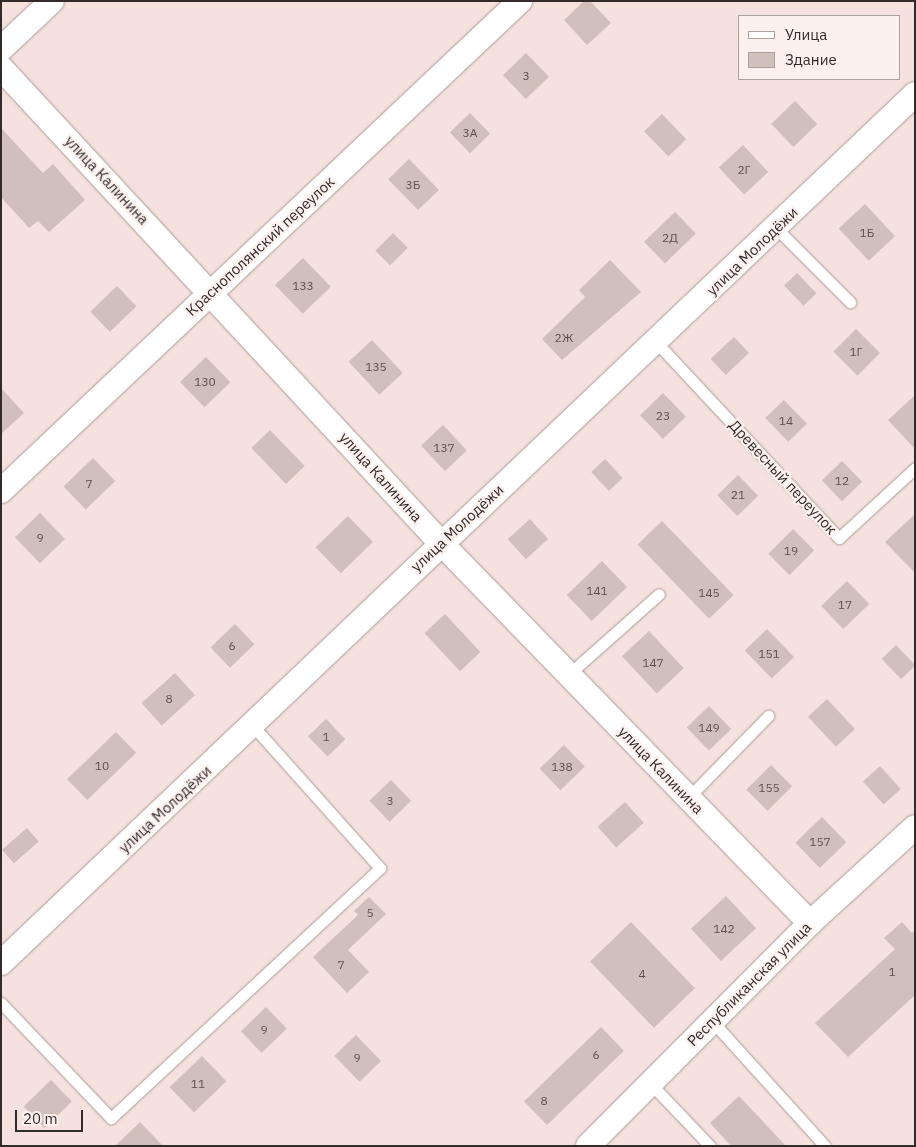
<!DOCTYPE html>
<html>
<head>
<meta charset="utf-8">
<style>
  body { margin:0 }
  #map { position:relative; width:916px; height:1147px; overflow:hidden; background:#f5e2de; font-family:"IBM Plex Sans",sans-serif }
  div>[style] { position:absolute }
  .building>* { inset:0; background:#d1bfbb; transform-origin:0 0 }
  .roads { filter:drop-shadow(0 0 1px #ac9b97) drop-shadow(0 0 1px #ac9b97) }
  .lane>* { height:11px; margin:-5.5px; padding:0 5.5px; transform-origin:5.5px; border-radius:5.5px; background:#fff }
  .street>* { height:24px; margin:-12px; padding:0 12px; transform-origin:12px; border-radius:12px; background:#fff }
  span { translate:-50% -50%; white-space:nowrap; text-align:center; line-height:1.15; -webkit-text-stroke:4.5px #fcf1ee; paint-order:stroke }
  .number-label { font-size:12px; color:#5a504e }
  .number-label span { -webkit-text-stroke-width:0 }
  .street-label { font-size:15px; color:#322b2a }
  .frame { position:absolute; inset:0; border:2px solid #322b2a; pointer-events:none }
  .legend { position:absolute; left:738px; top:15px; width:162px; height:65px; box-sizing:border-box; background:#fcf1ee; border:1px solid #aba2a0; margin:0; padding:6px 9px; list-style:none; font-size:15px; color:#322b2a }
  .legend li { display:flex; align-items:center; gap:10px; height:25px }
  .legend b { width:25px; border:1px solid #aba2a0 }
  .scale { position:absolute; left:15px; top:1110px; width:68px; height:22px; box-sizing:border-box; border:2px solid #322b2a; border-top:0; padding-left:6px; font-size:15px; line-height:18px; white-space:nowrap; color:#322b2a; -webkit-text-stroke:4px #fcf1ee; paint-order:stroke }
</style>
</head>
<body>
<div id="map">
  <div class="building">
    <i style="clip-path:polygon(584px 1px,590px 1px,611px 23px,587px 45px,564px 20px)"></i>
    <i style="left:526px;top:53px;width:33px;height:32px;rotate:46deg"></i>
    <i style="left:795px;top:101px;width:32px;height:33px;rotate:46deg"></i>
    <i style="left:470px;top:113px;width:29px;height:28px;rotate:46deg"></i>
    <i style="left:662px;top:114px;width:35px;height:25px;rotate:46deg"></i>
    <i style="clip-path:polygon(1px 128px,43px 173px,53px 164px,85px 200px,49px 232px,38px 221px,29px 228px,1px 197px)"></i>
    <i style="left:743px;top:145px;width:37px;height:33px;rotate:47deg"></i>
    <i style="left:409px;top:159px;width:43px;height:29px;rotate:46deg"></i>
    <i style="left:865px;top:204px;width:44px;height:36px;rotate:47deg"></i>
    <i style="left:675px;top:212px;width:30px;height:43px;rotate:46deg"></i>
    <i style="left:393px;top:233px;width:21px;height:25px;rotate:45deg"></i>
    <i style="left:303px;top:258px;width:40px;height:39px;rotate:46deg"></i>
    <i style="clip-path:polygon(610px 260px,641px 292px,562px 360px,542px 339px,585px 297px,579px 290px)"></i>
    <i style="left:797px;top:273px;width:28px;height:18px;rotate:46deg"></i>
    <i style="left:117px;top:286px;width:28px;height:37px;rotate:46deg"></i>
    <i style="left:856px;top:329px;width:34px;height:32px;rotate:45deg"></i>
    <i style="left:734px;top:337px;width:22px;height:32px;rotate:47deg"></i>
    <i style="left:372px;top:340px;width:45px;height:32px;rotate:47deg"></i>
    <i style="left:206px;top:357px;width:35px;height:36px;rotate:46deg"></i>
    <i style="clip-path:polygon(1px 388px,24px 413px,1px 434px)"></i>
    <i style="left:663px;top:393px;width:33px;height:32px;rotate:46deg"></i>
    <i style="clip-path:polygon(915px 395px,915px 449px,888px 420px)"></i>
    <i style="left:784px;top:400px;width:33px;height:26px;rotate:46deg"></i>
    <i style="left:443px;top:425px;width:35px;height:30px;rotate:47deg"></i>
    <i style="left:270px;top:430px;width:50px;height:26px;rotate:46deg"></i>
    <i style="left:93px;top:458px;width:32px;height:41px;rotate:46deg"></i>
    <i style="left:605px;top:459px;width:26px;height:19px;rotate:47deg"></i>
    <i style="left:842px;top:461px;width:29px;height:28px;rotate:46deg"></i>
    <i style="left:738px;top:475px;width:29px;height:29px;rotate:46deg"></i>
    <i style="left:40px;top:513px;width:36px;height:35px;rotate:46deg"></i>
    <i style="clip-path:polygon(915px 514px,915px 573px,885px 542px)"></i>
    <i style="left:348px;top:516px;width:36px;height:45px;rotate:46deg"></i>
    <i style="left:530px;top:519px;width:27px;height:30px;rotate:48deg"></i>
    <i style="left:662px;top:521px;width:103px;height:34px;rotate:46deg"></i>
    <i style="left:793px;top:529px;width:30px;height:35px;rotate:45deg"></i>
    <i style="left:602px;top:561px;width:36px;height:49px;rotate:46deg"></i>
    <i style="left:847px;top:581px;width:32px;height:36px;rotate:46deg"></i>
    <i style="left:445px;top:614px;width:52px;height:28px;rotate:47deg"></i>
    <i style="left:235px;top:624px;width:28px;height:34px;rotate:46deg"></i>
    <i style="left:767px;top:629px;width:39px;height:31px;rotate:46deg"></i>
    <i style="left:649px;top:631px;width:51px;height:37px;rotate:47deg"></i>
    <i style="left:896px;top:645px;width:28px;height:20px;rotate:46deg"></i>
    <i style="left:175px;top:673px;width:30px;height:45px;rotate:48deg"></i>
    <i style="left:827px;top:699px;width:41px;height:26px;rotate:47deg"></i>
    <i style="left:709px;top:706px;width:32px;height:31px;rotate:46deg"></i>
    <i style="left:326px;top:719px;width:28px;height:25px;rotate:46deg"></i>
    <i style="left:116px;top:732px;width:29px;height:68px;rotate:46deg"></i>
    <i style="left:564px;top:745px;width:30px;height:34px;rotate:46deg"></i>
    <i style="left:771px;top:765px;width:30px;height:35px;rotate:45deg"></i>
    <i style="left:880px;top:766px;width:31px;height:23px;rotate:48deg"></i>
    <i style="left:391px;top:780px;width:29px;height:30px;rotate:46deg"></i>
    <i style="left:625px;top:802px;width:28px;height:37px;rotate:48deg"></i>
    <i style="left:822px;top:817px;width:35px;height:37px;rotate:46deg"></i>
    <i style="left:27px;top:828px;width:18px;height:33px;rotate:49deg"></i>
    <i style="left:726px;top:896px;width:44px;height:48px;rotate:47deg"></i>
    <i style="clip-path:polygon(369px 897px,386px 914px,348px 950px,369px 972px,347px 993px,313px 957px,358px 915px,354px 911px)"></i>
    <i style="left:631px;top:922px;width:92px;height:57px;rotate:46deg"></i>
    <i style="clip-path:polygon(902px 922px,912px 933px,915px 930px,915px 995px,848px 1057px,815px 1023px,895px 949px,884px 938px)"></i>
    <i style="left:266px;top:1007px;width:30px;height:35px;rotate:46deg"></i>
    <i style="left:601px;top:1027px;width:33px;height:107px;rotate:46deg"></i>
    <i style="left:356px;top:1035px;width:36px;height:30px;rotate:46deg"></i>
    <i style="left:202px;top:1056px;width:35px;height:45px;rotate:46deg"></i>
    <i style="left:51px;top:1080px;width:30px;height:38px;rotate:46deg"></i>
    <i style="clip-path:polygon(739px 1096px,786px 1146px,731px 1146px,710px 1123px)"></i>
    <i style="clip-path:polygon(140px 1122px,163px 1146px,115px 1146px)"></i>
  </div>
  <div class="roads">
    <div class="lane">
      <i style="left:776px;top:228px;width:105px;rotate:45deg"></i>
      <i style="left:657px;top:343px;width:267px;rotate:47deg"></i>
      <i style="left:839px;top:538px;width:103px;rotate:-42.6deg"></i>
      <i style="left:569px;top:674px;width:120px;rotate:-41.6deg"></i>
      <i style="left:688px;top:798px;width:115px;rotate:-45.7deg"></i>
      <i style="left:1px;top:1003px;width:159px;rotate:46.3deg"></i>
      <i style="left:111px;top:1118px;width:367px;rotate:-42.9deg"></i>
      <i style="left:380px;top:868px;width:191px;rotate:-131.8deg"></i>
      <i style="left:712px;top:1021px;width:169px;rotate:47.9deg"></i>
      <i style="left:650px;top:1083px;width:87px;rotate:46.4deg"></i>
    </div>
    <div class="street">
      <i style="left:1px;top:49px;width:70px;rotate:-43.3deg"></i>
      <i style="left:1px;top:68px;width:646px;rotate:47.2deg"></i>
      <i style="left:440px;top:542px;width:531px;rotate:45.84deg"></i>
      <i style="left:1px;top:491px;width:714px;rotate:-43.35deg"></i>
      <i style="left:1px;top:963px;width:1261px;rotate:-43.55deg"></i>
      <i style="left:588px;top:1146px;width:315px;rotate:-45.1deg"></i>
      <i style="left:810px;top:923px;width:142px;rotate:-42.4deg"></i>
    </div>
  </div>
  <div class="number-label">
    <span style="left:526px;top:76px">3</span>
    <span style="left:470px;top:133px">3А</span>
    <span style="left:744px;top:170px">2Г</span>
    <span style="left:413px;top:185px">3Б</span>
    <span style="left:867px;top:233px">1Б</span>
    <span style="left:670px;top:238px">2Д</span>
    <span style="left:303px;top:286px">133</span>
    <span style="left:564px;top:338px">2Ж</span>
    <span style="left:856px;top:352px">1Г</span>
    <span style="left:376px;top:367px">135</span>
    <span style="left:205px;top:382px">130</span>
    <span style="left:663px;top:416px">23</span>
    <span style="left:786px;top:421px">14</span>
    <span style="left:444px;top:448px">137</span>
    <span style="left:842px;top:481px">12</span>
    <span style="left:89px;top:484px">7</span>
    <span style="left:738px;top:495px">21</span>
    <span style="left:40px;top:538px">9</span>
    <span style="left:791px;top:551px">19</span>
    <span style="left:597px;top:591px">141</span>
    <span style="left:709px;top:593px">145</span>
    <span style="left:845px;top:605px">17</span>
    <span style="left:232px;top:646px">6</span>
    <span style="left:769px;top:654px">151</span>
    <span style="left:653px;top:663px">147</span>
    <span style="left:169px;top:699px">8</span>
    <span style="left:709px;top:728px">149</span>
    <span style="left:326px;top:737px">1</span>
    <span style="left:102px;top:766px">10</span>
    <span style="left:562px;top:767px">138</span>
    <span style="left:769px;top:788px">155</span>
    <span style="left:390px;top:801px">3</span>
    <span style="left:820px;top:842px">157</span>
    <span style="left:370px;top:913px">5</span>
    <span style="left:724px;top:929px">142</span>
    <span style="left:341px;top:965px">7</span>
    <span style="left:892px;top:972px">1</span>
    <span style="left:642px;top:974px">4</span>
    <span style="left:264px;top:1030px">9</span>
    <span style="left:596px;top:1055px">6</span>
    <span style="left:357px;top:1058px">9</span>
    <span style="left:198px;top:1084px">11</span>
    <span style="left:544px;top:1101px">8</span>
  </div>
  <div class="street-label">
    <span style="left:107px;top:180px;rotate:47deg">улица Калинина</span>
    <span style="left:260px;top:246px;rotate:-43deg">Краснополянский переулок</span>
    <span style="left:752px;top:251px;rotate:-44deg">улица Молодёжи</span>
    <span style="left:381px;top:477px;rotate:48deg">улица Калинина</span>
    <span style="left:783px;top:477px;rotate:47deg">Древесный переулок</span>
    <span style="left:457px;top:528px;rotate:-43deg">улица Молодёжи</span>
    <span style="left:661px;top:770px;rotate:46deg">улица Калинина</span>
    <span style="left:165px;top:809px;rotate:-43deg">улица Молодёжи</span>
    <span style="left:749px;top:984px;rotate:-45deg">Республиканская улица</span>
  </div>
  <div class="frame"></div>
  <ul class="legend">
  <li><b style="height:6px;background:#fff"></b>Улица</li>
  <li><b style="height:14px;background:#d1bfbb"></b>Здание</li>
  </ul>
  <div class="scale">20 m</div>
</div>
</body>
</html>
